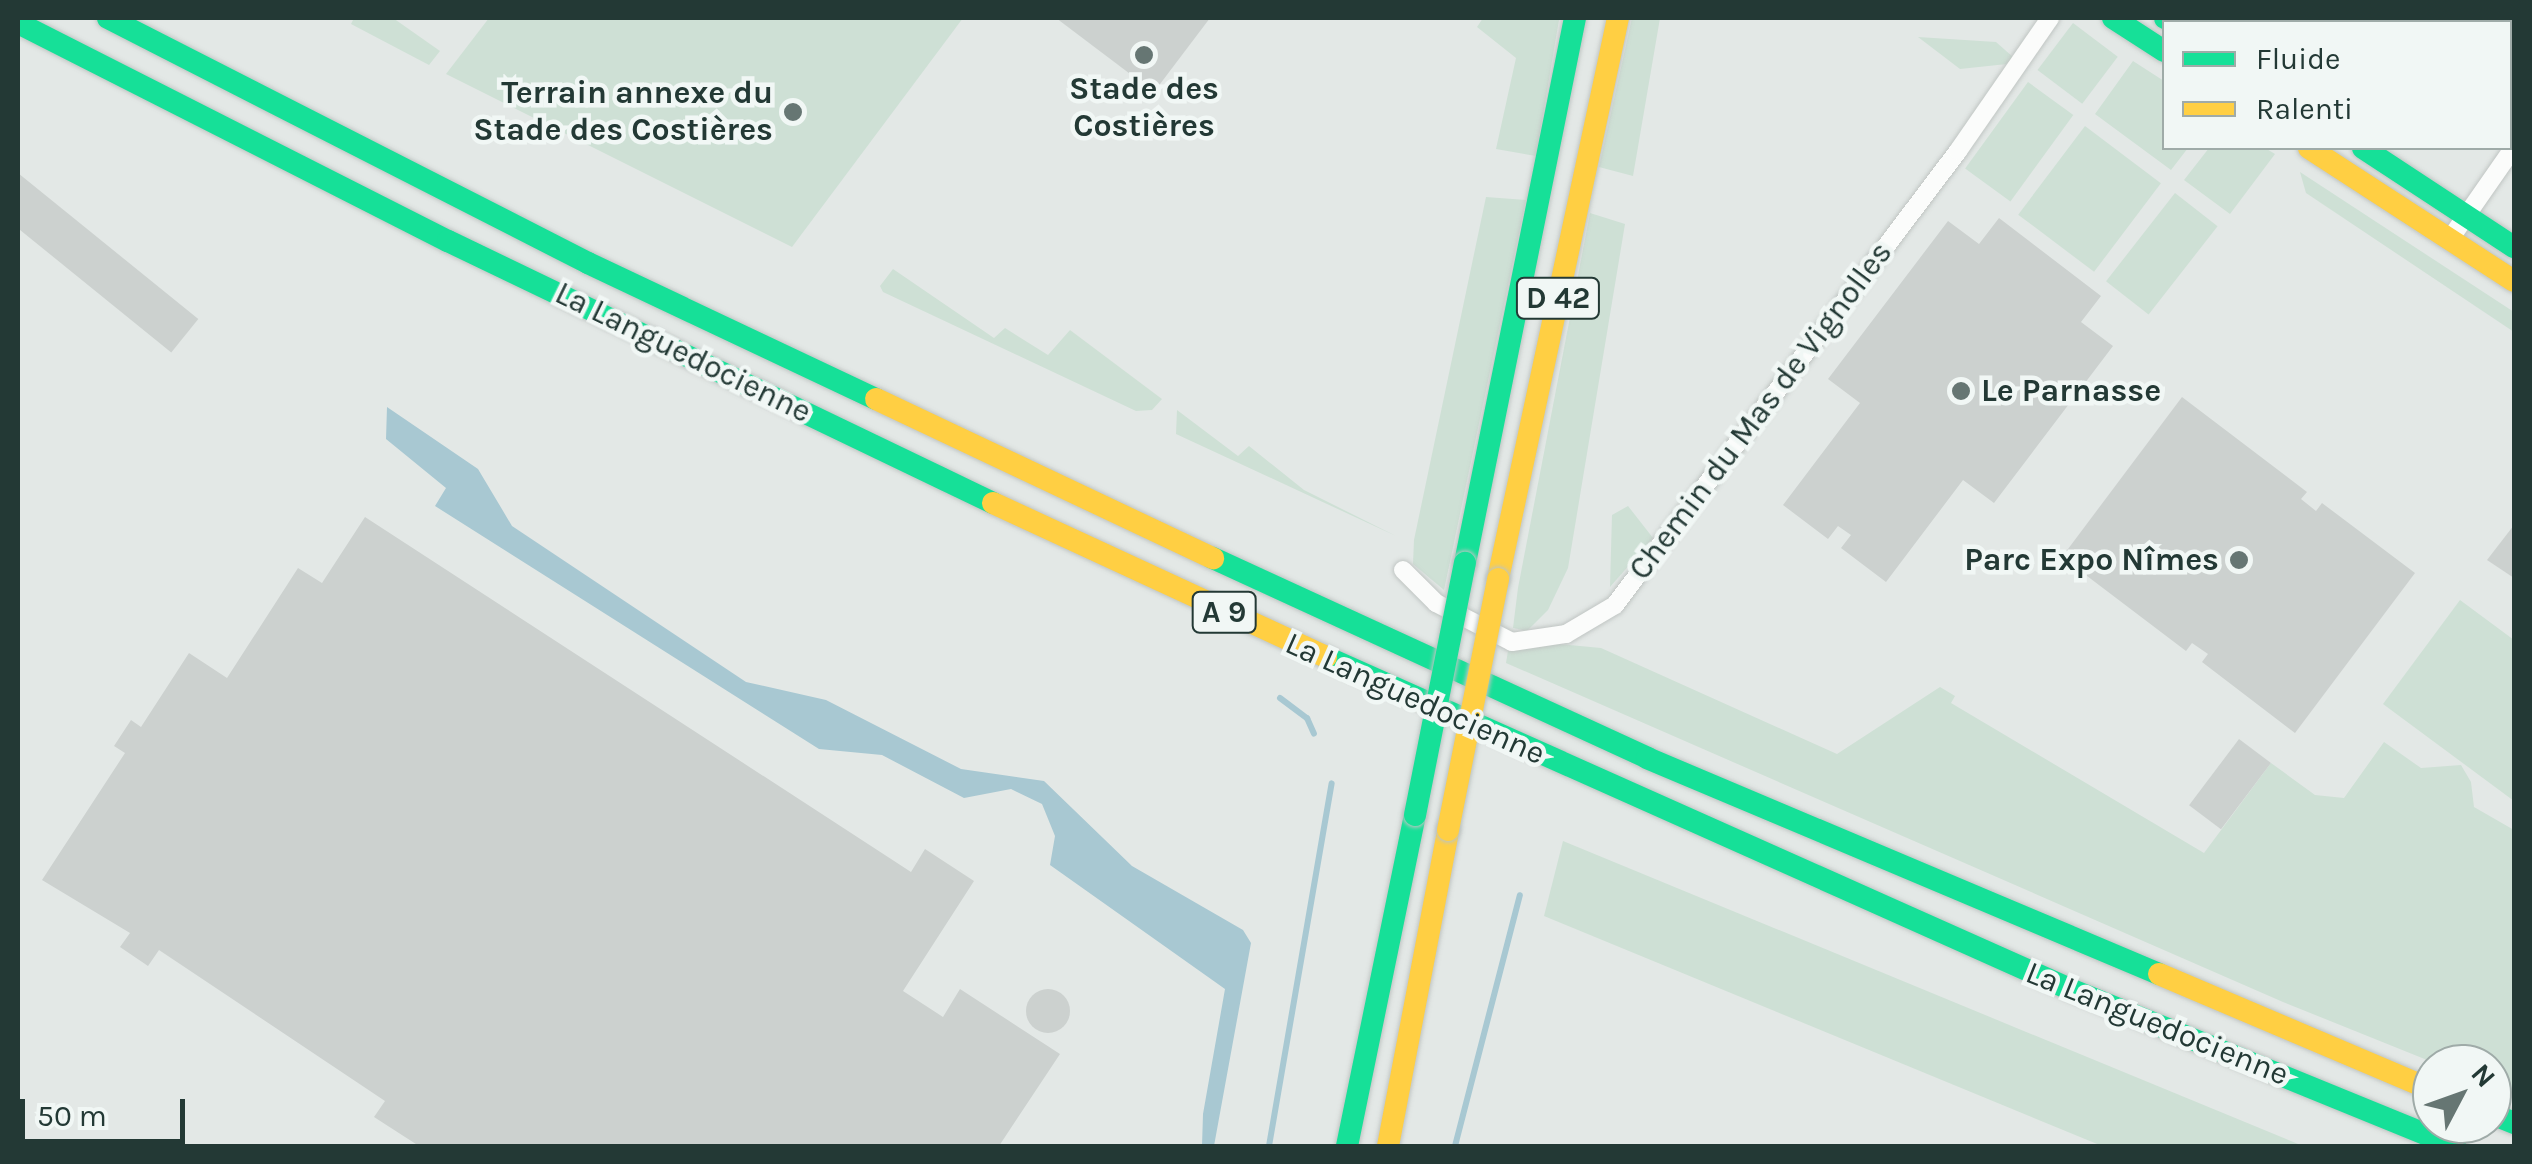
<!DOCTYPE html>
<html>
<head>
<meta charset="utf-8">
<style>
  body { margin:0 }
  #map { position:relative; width:2532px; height:1164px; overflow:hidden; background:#e3e8e6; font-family:Karla,sans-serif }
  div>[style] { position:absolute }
  .green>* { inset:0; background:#cee0d5; transform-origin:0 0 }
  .water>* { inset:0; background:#a8c8d2 }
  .stream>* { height:6px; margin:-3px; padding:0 3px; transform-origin:3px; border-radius:3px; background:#a8c8d2 }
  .building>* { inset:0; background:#ccd1cf; transform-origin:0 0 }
  .round { border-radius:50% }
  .roads { filter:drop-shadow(0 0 2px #c0c5c3) drop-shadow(0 0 2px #c0c5c3) }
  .street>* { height:18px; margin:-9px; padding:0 9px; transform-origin:9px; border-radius:9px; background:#fbfcfb }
  .fast>* { height:22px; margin:-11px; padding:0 11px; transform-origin:11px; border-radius:11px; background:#16e098 }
  .slow>* { height:22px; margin:-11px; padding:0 11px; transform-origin:11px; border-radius:11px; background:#ffcf43 }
  .bridges { filter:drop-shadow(0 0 2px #bcc4c2) drop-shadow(0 0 2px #bcc4c2) }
  .fast-bridge>* { height:22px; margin:-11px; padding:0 11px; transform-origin:11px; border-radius:11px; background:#16e098 }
  .slow-bridge>* { height:22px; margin:-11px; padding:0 11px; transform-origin:11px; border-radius:11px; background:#ffcf43 }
  .dots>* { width:28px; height:28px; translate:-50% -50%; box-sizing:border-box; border:5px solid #f1f7f5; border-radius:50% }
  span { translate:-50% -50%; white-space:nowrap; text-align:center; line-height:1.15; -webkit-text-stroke:9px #f1f7f5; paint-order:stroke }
  .shield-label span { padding:2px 8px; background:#f1f7f5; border:2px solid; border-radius:8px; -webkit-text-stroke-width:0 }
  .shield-label { font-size:30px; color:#233935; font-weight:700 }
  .poi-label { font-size:32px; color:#233935; font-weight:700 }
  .right { translate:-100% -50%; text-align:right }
  .left { translate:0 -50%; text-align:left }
  .street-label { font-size:32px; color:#233935 }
  .frame { position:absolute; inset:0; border:20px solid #233935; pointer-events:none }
  .legend { position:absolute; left:2162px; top:20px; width:350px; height:130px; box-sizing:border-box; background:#f1f7f5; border:2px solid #9faba8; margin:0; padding:12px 18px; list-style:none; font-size:30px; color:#233935 }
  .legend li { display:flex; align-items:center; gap:20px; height:50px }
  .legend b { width:50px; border:2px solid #9faba8 }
  .north { position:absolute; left:2412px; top:1044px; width:100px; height:100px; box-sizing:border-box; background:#f1f7f5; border:2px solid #9faba8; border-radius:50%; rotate:49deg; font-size:28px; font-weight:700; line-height:40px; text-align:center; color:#233935 }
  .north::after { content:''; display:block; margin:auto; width:35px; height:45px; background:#667673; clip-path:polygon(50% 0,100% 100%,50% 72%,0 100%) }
  .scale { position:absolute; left:20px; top:1099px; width:165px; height:45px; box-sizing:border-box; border:5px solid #233935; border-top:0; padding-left:12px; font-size:30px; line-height:35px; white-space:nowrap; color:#233935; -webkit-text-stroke:8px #f1f7f5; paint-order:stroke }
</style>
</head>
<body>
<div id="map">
  <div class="green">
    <i style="clip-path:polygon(354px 18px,393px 18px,440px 51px,429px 65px,351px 24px)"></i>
    <i style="clip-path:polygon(489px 18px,963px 18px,792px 247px,446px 74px)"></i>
    <i style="clip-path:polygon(1483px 18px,1559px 20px,1536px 156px,1496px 149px,1516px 58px,1477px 27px)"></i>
    <i style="clip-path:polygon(1632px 18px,1660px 18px,1633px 176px,1599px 167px)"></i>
    <i style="left:2073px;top:23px;width:56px;height:59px;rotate:37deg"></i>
    <i style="clip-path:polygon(1918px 37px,1996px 42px,2013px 57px,2007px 64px,1960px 69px)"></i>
    <i style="clip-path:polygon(2133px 61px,2164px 81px,2164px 148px,2188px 148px,2171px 170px,2095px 114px)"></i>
    <i style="left:2028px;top:82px;width:56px;height:107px;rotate:36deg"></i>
    <i style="left:2085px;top:126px;width:95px;height:111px;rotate:37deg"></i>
    <i style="clip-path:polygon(2209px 148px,2265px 148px,2275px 154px,2230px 214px,2184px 180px)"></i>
    <i style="clip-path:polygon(2300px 172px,2514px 312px,2514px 332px,2306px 193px)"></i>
    <i style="left:2175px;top:193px;width:54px;height:112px;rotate:38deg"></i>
    <i style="clip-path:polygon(1486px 197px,1526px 200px,1444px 590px,1413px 564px,1414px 540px)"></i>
    <i style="clip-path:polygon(1590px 213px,1625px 224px,1568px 568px,1548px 610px,1527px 631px,1513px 628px,1518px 588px)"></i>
    <i style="clip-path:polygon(893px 269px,994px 338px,1005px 328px,1048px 355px,1070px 330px,1162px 399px,1152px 410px,1136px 411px,883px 292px,880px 286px)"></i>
    <i style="clip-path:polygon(1177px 410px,1238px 456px,1249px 446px,1304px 490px,1396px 536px,1176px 434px)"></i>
    <i style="clip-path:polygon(1628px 506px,1653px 538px,1610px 587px,1612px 515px)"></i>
    <i style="clip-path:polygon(2460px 600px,2514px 640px,2514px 801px,2383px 704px)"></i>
    <i style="clip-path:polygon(1559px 644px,1601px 648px,1837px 754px,1940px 687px,1955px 696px,1951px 703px,2204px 853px,2271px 763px,2315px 795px,2344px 798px,2384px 742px,2421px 768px,2461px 765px,2471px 782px,2474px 807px,2514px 830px,2514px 1095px,2492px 1086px,2492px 1064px,2437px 1064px,2283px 1002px,1506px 663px,1508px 651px)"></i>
    <i style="clip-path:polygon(1563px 841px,2303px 1146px,2102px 1146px,1544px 916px)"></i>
  </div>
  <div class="water">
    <i style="clip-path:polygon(387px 407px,478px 469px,512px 526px,746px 682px,826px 700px,961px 769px,1044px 781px,1132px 866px,1243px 930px,1251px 943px,1214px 1146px,1202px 1146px,1203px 1114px,1225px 989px,1050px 865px,1055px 836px,1042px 804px,1011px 789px,964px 798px,882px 755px,819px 749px,435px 506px,446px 488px,386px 439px)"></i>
  </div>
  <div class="stream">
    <i style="left:1280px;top:698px;width:34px;rotate:37deg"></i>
    <i style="left:1307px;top:718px;width:17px;rotate:66deg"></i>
    <i style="left:1269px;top:1146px;width:368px;rotate:-80.2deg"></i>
    <i style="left:1455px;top:1146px;width:259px;rotate:-75.5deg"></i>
  </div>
  <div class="building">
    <i style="clip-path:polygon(1056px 18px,1210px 18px,1154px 92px)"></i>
    <i style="left:18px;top:173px;width:232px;height:43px;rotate:39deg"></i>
    <i style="clip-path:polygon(1999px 218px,2101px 296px,2081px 322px,2113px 346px,1994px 503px,1963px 480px,1886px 582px,1841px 548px,1851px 535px,1838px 526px,1828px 539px,1783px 505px,1860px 403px,1828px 379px,1948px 221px,1979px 244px)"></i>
    <i style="clip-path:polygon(2182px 397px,2307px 492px,2301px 499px,2316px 511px,2322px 503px,2415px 573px,2295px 733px,2202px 662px,2208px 654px,2192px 643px,2186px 651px,2062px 557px)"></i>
    <i style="clip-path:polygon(365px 517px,911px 872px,925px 849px,974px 881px,903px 991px,943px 1017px,960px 989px,1060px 1054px,999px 1146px,419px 1146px,374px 1117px,385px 1101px,159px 950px,148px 966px,120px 947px,130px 933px,42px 880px,125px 753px,114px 746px,131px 720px,141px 727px,189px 653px,227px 678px,298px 568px,322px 583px)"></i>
    <i style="clip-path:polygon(2514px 525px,2514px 578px,2487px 560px)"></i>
    <i style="left:2239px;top:739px;width:40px;height:83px;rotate:37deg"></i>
    <i class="round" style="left:1026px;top:989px;width:44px;height:44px"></i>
  </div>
  <div class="roads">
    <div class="street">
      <i style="left:2450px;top:239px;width:112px;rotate:-55.2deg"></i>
      <i style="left:1403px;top:570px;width:47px;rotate:45deg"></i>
      <i style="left:1436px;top:603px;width:85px;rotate:27.2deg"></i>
      <i style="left:1512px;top:642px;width:55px;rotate:-8.4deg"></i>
      <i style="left:1566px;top:634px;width:57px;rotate:-30.6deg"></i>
      <i style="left:1615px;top:605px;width:569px;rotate:-52.93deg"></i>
      <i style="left:1958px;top:151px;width:162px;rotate:-55.3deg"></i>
    </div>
    <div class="fast">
      <i style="left:108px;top:18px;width:539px;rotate:27.04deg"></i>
      <i style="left:588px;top:263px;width:318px;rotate:25.3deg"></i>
      <i style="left:2113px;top:18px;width:61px;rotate:32.9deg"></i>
      <i style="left:2165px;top:18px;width:9px;rotate:27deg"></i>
      <i style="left:18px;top:23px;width:482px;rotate:26.9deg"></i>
      <i style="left:448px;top:241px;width:605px;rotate:25.68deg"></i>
      <i style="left:2363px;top:148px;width:181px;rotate:33.3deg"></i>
      <i style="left:1213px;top:558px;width:478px;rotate:24.7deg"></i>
      <i style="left:1647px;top:758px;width:556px;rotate:22.87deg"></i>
      <i style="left:1465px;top:563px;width:556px;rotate:-78.59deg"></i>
      <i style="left:1326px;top:657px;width:817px;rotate:24.06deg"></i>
      <i style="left:2072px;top:990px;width:414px;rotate:22.2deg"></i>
      <i style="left:2492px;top:1114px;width:24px;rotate:22deg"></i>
      <i style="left:1347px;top:1146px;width:338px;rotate:-78.4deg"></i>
    </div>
    <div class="slow">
      <i style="left:2309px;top:148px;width:244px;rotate:33deg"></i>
      <i style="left:876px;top:399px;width:373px;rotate:25.3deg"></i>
      <i style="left:993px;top:503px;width:367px;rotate:24.8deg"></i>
      <i style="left:1498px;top:579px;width:574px;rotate:-77.93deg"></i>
      <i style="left:2159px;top:974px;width:297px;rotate:23deg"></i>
      <i style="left:1388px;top:1146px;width:322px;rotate:-79.2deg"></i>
    </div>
  </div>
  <div class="bridges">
    <div class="fast-bridge">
      <i style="left:1415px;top:815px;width:257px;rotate:-78.8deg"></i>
    </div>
    <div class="slow-bridge">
      <i style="left:1448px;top:830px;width:256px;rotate:-78.7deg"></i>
    </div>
  </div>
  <div class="dots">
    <i style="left:1144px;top:55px;background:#667673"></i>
    <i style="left:793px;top:112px;background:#667673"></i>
    <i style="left:1961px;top:391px;background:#667673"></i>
    <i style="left:2239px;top:560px;background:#667673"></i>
  </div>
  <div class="shield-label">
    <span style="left:1558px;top:298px">D 42</span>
    <span style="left:1224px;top:612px">A 9</span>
  </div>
  <div class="poi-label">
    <span style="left:1144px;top:108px">Stade des<br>Costières</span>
    <span class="right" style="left:773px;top:112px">Terrain annexe du<br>Stade des Costières</span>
    <span class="left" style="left:1981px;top:391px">Le Parnasse</span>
    <span class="right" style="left:2219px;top:560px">Parc Expo Nîmes</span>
  </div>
  <div class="street-label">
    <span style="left:683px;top:353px;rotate:26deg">La Languedocienne</span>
    <span style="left:1761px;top:411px;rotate:-53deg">Chemin du Mas de Vignolles</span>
    <span style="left:1415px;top:699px;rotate:24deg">La Languedocienne</span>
    <span style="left:2157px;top:1024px;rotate:22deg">La Languedocienne</span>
  </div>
  <div class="frame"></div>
  <ul class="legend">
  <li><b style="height:12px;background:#16e098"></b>Fluide</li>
  <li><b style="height:12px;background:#ffcf43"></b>Ralenti</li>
  </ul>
  <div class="north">N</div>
  <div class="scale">50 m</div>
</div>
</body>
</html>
